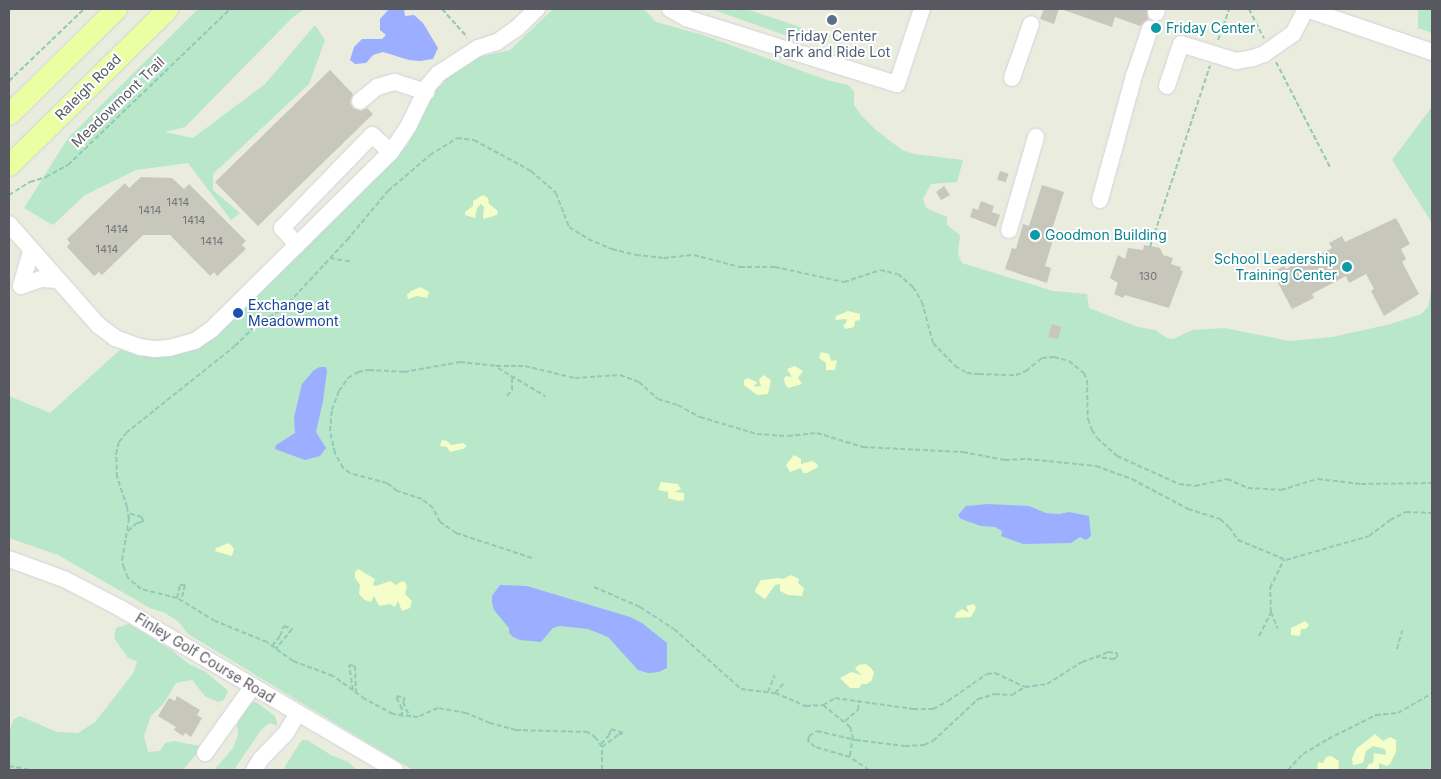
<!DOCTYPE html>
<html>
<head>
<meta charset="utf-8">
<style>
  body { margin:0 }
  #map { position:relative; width:1441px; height:779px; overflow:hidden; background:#eaedde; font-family:Inter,sans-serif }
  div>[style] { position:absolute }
  .green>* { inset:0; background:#b8e7ca }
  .sand>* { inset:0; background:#f5fdc9 }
  .water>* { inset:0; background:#9caeff }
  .building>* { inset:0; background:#c7c7bc; transform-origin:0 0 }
  .path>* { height:2px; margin-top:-1px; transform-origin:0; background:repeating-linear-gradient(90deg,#92cab7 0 5px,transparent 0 7.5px) }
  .roads { filter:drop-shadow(0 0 1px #d2d2da) drop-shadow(0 0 1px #d2d2da) }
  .minor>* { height:16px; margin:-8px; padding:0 8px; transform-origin:8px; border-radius:8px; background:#fff }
  .major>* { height:21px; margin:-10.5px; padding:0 10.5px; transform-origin:10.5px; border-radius:10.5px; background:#eaffa1 }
  .dots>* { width:14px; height:14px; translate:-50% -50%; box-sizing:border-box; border:2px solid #fff; border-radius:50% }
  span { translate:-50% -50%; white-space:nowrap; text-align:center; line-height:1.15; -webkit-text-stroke:4px #fff; paint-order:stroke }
  .number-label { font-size:11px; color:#747478 }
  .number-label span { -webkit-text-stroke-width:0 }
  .culture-label { font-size:14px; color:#0d838f }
  .left { translate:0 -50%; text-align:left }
  .right { translate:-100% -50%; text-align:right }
  .service-label { font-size:14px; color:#4e5e75 }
  .street-label { font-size:14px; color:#585861 }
  .transit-label { font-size:14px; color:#164399 }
  .frame { position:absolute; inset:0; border:10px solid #585861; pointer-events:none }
</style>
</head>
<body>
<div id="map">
  <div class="green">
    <i style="clip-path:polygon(198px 9px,305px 9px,293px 17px,185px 127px,165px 132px,193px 138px,265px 84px,315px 25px,325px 40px,309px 84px,213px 174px,213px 190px,240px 213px,231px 220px,188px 163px,136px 170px,85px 195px,53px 225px,24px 208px,68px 138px)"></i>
    <i style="clip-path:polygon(553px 9px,644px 9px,656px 22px,703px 35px,827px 80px,848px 85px,854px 91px,854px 105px,862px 116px,876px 130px,902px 150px,914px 154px,963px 160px,957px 182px,931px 184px,923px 199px,926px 208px,947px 217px,947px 225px,960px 235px,958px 254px,962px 263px,1053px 291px,1087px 294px,1089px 308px,1138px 327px,1155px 330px,1167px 338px,1173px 339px,1192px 330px,1224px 328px,1290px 341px,1332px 337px,1391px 324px,1421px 314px,1428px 307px,1432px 287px,1432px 770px,413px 770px,188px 634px,179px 622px,165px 613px,150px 608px,58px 555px,9px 538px,9px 396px,50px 413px,121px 349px,154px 358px,202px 342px,408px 144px,437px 87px,440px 87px,451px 72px,474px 58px,510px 50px)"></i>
    <i style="clip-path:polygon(711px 9px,746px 9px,803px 28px,804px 39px,793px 38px)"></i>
    <i style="clip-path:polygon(1418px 9px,1432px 9px,1432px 33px,1418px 28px)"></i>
    <i style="clip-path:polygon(1432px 107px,1432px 223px,1392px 160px)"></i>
    <i style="clip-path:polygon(129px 624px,170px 649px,189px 664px,206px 672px,228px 691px,224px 700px,218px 702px,205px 696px,192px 680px,176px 683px,164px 703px,151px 716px,144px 736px,148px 752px,160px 751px,165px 743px,174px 741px,200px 746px,195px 756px,183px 770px,9px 770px,9px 733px,13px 720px,20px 716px,57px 732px,78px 733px,95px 722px,134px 672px,137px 661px,128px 658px,114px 638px,116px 628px)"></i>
    <i style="clip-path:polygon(256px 702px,275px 716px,278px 726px,269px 723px,261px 730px,234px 770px,214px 770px,233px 748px,238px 735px,237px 726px,240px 715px,249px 703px)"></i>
    <i style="clip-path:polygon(302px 740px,307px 740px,331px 755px,348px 762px,356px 769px,285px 770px,285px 766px)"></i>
  </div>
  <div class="sand">
    <i style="clip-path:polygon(483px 195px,488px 198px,489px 204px,498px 211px,497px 215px,483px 219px,484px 207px,481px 204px,477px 208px,475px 218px,465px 215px,465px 212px,473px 206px,473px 201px)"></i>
    <i style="clip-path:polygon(421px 287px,429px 292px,427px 298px,417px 296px,408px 299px,407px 295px,411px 291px)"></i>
    <i style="clip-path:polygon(848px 311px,860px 314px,860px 320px,855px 321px,854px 327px,846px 329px,843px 326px,847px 322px,846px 319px,835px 320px,836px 316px)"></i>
    <i style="clip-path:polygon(821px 352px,829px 354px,831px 361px,837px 360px,835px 370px,826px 370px,826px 363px,819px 358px)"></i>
    <i style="clip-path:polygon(795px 366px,803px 371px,798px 378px,802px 384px,788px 388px,785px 384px,784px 379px,786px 376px,792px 377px,787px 369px)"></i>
    <i style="clip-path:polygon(763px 375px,771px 380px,768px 394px,757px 395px,744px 385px,744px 380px,748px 378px,757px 382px,754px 387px,761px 386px,759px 380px)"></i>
    <i style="clip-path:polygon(442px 440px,447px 441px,451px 445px,463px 443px,467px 446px,463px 449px,450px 452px,447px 447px,440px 446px)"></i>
    <i style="clip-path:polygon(794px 455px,801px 459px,801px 464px,812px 461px,817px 464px,818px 467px,807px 473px,803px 473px,801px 468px,790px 472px,786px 465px)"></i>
    <i style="clip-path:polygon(661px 482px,678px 484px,681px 489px,675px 492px,684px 493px,684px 500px,679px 501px,668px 498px,668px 492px,658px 490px)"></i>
    <i style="clip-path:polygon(229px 543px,234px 549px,232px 556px,215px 551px,216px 548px)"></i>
    <i style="clip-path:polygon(358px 569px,375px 579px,373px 585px,376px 586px,390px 581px,396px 585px,402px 581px,405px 582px,407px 586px,405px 594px,412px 601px,410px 608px,402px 611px,398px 601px,395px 607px,390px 604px,379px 606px,374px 596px,371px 602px,365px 600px,359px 594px,360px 585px,355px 578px,355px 572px)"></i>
    <i style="clip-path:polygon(791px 575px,799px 579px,798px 583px,804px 588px,802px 596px,788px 595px,780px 591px,780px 584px,775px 585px,765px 599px,756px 593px,755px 590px,761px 580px,779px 578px,783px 579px)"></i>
    <i style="clip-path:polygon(974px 604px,976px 608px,971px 617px,955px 618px,956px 613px,962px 609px,969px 613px,966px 606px)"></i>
    <i style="clip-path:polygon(1305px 621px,1309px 625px,1306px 629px,1301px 629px,1300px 636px,1291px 635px,1291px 628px)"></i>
    <i style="clip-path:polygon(858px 665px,866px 664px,871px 668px,874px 672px,872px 680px,867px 684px,862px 684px,859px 688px,850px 688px,840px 678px,851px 672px,862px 675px,855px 669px)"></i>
    <i style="clip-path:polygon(1375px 734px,1383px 741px,1390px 737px,1396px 740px,1396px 752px,1390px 764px,1387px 766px,1379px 763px,1379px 770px,1366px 770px,1369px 764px,1373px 763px,1374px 753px,1386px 755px,1385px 749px,1373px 746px,1366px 751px,1363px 763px,1353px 765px,1352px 759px,1356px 749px)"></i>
    <i style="clip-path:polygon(1331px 756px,1339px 761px,1338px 770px,1317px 770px,1318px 762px,1323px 763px,1326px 757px)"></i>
  </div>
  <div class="water">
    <i style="clip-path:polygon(389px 9px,404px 9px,405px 16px,414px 15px,423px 23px,438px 48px,433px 59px,420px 61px,409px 60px,383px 52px,373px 55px,366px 63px,355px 64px,350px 60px,354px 47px,362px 39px,382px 39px,386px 35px,380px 30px,380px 19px)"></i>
    <i style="clip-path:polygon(320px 367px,326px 367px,327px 371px,323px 401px,316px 432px,326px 448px,320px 456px,305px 460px,275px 449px,276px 445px,295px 433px,294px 417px,302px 384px,314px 370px)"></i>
    <i style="clip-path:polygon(988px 504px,1029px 506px,1046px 513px,1059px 514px,1069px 512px,1089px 516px,1091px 536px,1086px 540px,1080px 537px,1071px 543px,1023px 544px,1001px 536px,1002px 531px,995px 527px,981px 526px,961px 519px,958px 515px,966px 506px)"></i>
    <i style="clip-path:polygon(500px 585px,527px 586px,630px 617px,642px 623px,667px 643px,667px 668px,659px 672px,648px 673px,638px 670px,608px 637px,588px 629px,560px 626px,553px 628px,541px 642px,520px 640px,513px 637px,509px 633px,509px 628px,494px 610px,492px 603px,492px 596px)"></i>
  </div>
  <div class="building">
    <i style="clip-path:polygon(1044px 9px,1059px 9px,1054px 24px,1040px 19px)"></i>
    <i style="clip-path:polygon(1061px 9px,1147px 9px,1148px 19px,1140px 26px,1115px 17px,1112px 27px)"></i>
    <i style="clip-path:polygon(330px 70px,353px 94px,350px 102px,353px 108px,361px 111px,367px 108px,373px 114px,258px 226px,215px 182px)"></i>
    <i style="left:1000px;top:171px;width:9px;height:9px;rotate:18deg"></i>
    <i style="clip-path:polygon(141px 177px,172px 178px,184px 189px,189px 184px,246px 241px,242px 245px,246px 249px,217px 276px,214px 272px,210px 276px,170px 235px,143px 235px,102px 275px,99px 272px,94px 276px,67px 247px,70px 243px,67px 239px,125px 183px,129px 188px)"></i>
    <i style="clip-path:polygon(1042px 185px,1064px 192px,1049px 239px,1053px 240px,1045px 266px,1051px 268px,1047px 283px,1005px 269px,1012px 248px,1016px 249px,1023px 224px,1029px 226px)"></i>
    <i style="clip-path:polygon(944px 186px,950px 195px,941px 200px,936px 192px)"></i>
    <i style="clip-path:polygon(981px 201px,994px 206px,992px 212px,1000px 215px,996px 227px,970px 217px,973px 208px,978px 210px)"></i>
    <i style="clip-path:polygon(1396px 218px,1410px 244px,1401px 249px,1406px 259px,1402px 262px,1419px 294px,1384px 316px,1371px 291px,1374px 289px,1366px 274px,1349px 283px,1346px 276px,1312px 294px,1314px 298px,1292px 309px,1277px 281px,1275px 282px,1271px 273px,1284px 266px,1286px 269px,1296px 263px,1298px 266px,1332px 248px,1329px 243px,1342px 236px,1345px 242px)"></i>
    <i style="clip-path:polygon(1144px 245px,1160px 248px,1163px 255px,1173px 258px,1171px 264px,1181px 267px,1180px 270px,1183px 271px,1169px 308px,1125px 295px,1123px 298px,1114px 294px,1118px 283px,1110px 278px,1118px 255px,1125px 259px,1128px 248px,1143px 250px)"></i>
    <i style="left:1052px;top:324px;width:10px;height:13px;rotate:17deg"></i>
    <i style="clip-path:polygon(177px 696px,200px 710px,197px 715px,202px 718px,191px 737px,185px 733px,183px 736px,174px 730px,176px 727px,158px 716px,169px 698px,175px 701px)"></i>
  </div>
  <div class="path">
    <i style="left:442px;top:9px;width:38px;rotate:48deg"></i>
    <i style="left:1249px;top:9px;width:33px;rotate:63deg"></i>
    <i style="left:1218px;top:40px;width:33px;rotate:-70deg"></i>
    <i style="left:1276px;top:62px;width:118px;rotate:62.8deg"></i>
    <i style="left:9px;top:81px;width:104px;rotate:-43.8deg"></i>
    <i style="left:9px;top:195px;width:25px;rotate:-32deg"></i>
    <i style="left:30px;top:182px;width:17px;rotate:-17deg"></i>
    <i style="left:46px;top:177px;width:25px;rotate:-29deg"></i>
    <i style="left:68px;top:165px;width:225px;rotate:-43.9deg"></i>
    <i style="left:1150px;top:247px;width:191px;rotate:-71.7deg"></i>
    <i style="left:330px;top:258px;width:22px;rotate:10deg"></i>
    <i style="left:498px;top:368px;width:55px;rotate:30.8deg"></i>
    <i style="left:507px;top:396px;width:8px;rotate:-50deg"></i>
    <i style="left:512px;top:390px;width:13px;rotate:-90deg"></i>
    <i style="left:128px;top:531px;width:12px;rotate:-42deg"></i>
    <i style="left:137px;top:523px;width:6px;rotate:-9deg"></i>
    <i style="left:143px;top:522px;width:5px;rotate:-101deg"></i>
    <i style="left:142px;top:517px;width:15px;rotate:-164deg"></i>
    <i style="left:532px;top:558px;width:80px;rotate:-161.8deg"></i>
    <i style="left:456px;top:533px;width:19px;rotate:-145deg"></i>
    <i style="left:440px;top:522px;width:16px;rotate:-117deg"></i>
    <i style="left:433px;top:508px;width:14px;rotate:-141deg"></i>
    <i style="left:422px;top:499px;width:26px;rotate:-162deg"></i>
    <i style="left:397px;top:491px;width:13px;rotate:-141deg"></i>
    <i style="left:387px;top:483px;width:38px;rotate:-165deg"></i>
    <i style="left:350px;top:473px;width:9px;rotate:-144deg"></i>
    <i style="left:343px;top:468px;width:17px;rotate:-118deg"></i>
    <i style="left:335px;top:453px;width:23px;rotate:-103deg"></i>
    <i style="left:330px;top:431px;width:21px;rotate:-85deg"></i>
    <i style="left:332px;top:410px;width:20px;rotate:-70deg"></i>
    <i style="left:339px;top:391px;width:16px;rotate:-55deg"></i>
    <i style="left:348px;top:378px;width:12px;rotate:-31deg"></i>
    <i style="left:358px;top:372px;width:11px;rotate:-10deg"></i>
    <i style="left:369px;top:370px;width:35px;rotate:3deg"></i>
    <i style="left:404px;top:372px;width:57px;rotate:-10.1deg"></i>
    <i style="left:460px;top:362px;width:36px;rotate:6deg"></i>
    <i style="left:496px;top:366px;width:29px"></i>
    <i style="left:525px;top:366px;width:51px;rotate:13.5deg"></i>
    <i style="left:575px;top:378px;width:45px;rotate:-3.8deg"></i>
    <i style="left:620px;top:375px;width:20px;rotate:20deg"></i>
    <i style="left:639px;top:382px;width:25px;rotate:42deg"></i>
    <i style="left:658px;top:399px;width:21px;rotate:17deg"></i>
    <i style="left:678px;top:405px;width:25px;rotate:29deg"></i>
    <i style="left:700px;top:417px;width:59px;rotate:16.6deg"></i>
    <i style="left:757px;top:434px;width:31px;rotate:4deg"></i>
    <i style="left:788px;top:436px;width:29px;rotate:-6deg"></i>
    <i style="left:817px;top:433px;width:48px;rotate:16.9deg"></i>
    <i style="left:863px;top:447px;width:100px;rotate:2.9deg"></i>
    <i style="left:963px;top:452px;width:43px;rotate:10.8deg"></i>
    <i style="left:1005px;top:460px;width:22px;rotate:-3deg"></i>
    <i style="left:1027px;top:459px;width:69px;rotate:5.8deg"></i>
    <i style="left:1096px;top:466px;width:38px;rotate:20deg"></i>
    <i style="left:1132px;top:479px;width:64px;rotate:28.2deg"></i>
    <i style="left:1188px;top:509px;width:34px;rotate:17deg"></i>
    <i style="left:1220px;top:519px;width:12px;rotate:42deg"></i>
    <i style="left:1229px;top:527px;width:16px;rotate:55deg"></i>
    <i style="left:1238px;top:540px;width:52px;rotate:22.6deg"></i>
    <i style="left:1286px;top:560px;width:86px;rotate:-16.1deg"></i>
    <i style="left:1369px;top:536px;width:26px;rotate:-37deg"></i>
    <i style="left:1390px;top:520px;width:18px;rotate:-27deg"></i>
    <i style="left:1406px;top:512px;width:26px;rotate:2deg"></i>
    <i style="left:594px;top:587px;width:50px;rotate:23.5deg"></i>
    <i style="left:640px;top:607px;width:40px;rotate:32.9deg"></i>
    <i style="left:674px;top:629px;width:90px;rotate:41.8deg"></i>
    <i style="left:741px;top:689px;width:34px;rotate:7deg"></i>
    <i style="left:775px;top:693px;width:34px;rotate:23deg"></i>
    <i style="left:806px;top:706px;width:17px;rotate:-3deg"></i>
    <i style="left:823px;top:705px;width:14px;rotate:-30deg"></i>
    <i style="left:835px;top:698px;width:79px;rotate:8deg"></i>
    <i style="left:913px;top:709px;width:20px"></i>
    <i style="left:933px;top:709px;width:17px;rotate:-28deg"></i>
    <i style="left:948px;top:701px;width:47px;rotate:-34.7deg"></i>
    <i style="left:987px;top:674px;width:8px;rotate:-7deg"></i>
    <i style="left:995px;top:673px;width:33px;rotate:25deg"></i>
    <i style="left:1025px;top:687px;width:8px;rotate:-7deg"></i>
    <i style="left:1033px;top:686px;width:14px;rotate:-8deg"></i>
    <i style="left:1047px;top:684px;width:41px;rotate:-32.2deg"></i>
    <i style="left:1082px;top:662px;width:15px;rotate:-20deg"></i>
    <i style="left:1096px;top:657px;width:9px;rotate:-21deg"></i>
    <i style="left:1104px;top:654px;width:4px;rotate:-27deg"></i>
    <i style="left:1108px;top:652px;width:9px;rotate:6deg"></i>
    <i style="left:1117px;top:653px;width:4px;rotate:90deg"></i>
    <i style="left:1117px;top:657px;width:4px;rotate:146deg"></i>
    <i style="left:1114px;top:659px;width:18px;rotate:-174deg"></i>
    <i style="left:177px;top:598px;width:13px;rotate:-77deg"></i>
    <i style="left:180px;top:585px;width:5px"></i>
    <i style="left:185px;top:585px;width:16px;rotate:104deg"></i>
    <i style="left:1271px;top:612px;width:18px;rotate:68deg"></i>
    <i style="left:1259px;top:636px;width:27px;rotate:-63deg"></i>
    <i style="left:1271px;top:612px;width:24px;rotate:-92deg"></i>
    <i style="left:1270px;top:588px;width:32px;rotate:-64deg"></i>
    <i style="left:272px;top:646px;width:13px;rotate:-51deg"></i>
    <i style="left:280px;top:636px;width:11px;rotate:-68deg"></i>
    <i style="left:284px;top:626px;width:9px;rotate:21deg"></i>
    <i style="left:292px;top:629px;width:26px;rotate:129deg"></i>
    <i style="left:1397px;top:649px;width:19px;rotate:-74deg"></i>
    <i style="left:353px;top:690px;width:25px;rotate:-99deg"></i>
    <i style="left:349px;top:665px;width:6px;rotate:9deg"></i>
    <i style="left:355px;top:666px;width:26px;rotate:88deg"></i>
    <i style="left:768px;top:692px;width:18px;rotate:-68deg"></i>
    <i style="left:775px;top:693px;width:15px;rotate:-48deg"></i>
    <i style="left:823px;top:705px;width:35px;rotate:39deg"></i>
    <i style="left:850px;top:727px;width:9px;rotate:72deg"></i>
    <i style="left:853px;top:736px;width:20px;rotate:99deg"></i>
    <i style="left:402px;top:717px;width:8px;rotate:-90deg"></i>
    <i style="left:402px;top:709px;width:14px;rotate:-115deg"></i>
    <i style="left:396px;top:696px;width:9px;rotate:13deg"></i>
    <i style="left:405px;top:698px;width:4px;rotate:117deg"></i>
    <i style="left:403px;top:702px;width:17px;rotate:65deg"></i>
    <i style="left:845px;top:721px;width:17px;rotate:-40deg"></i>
    <i style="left:858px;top:710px;width:8px;rotate:-83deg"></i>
    <i style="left:601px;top:744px;width:12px;rotate:-48deg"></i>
    <i style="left:609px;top:735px;width:6px;rotate:-72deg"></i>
    <i style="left:611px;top:729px;width:13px;rotate:18deg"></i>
    <i style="left:623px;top:733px;width:5px;rotate:158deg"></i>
    <i style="left:618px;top:735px;width:20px;rotate:143deg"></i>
    <i style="left:9px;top:766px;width:22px;rotate:10deg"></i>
    <i style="left:602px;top:770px;width:23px;rotate:-90deg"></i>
    <i style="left:602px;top:747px;width:11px;rotate:-124deg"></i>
    <i style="left:596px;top:738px;width:10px;rotate:-143deg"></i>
    <i style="left:588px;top:732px;width:72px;rotate:-178.4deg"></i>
    <i style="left:516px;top:730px;width:27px;rotate:-165deg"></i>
    <i style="left:490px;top:723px;width:26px;rotate:-157deg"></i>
    <i style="left:466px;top:713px;width:28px;rotate:-170deg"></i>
    <i style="left:438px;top:708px;width:22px;rotate:156deg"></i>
    <i style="left:418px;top:717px;width:25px;rotate:-173deg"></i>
    <i style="left:393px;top:714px;width:32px;rotate:-152deg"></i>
    <i style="left:365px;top:699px;width:39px;rotate:-144deg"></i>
    <i style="left:333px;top:676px;width:43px;rotate:-159.4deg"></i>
    <i style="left:293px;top:661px;width:32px;rotate:-144deg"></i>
    <i style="left:267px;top:642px;width:56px;rotate:-158deg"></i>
    <i style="left:215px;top:621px;width:44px;rotate:-148.8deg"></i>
    <i style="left:177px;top:598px;width:37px;rotate:-166deg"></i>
    <i style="left:141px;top:589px;width:17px;rotate:-140deg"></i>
    <i style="left:128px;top:578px;width:11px;rotate:-112deg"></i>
    <i style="left:124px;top:568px;width:8px;rotate:-104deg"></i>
    <i style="left:122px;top:560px;width:42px;rotate:-80.3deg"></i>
    <i style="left:129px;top:519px;width:12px;rotate:-99deg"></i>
    <i style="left:127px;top:507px;width:32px;rotate:-108deg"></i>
    <i style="left:117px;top:477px;width:23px;rotate:-92deg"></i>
    <i style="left:116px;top:454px;width:12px;rotate:-76deg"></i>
    <i style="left:119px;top:442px;width:11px;rotate:-52deg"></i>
    <i style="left:126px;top:433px;width:139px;rotate:-38.6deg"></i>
    <i style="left:235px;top:346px;width:30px;rotate:-45deg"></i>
    <i style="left:256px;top:325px;width:33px;rotate:-31deg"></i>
    <i style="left:284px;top:308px;width:93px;rotate:-47.2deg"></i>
    <i style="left:347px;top:240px;width:64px;rotate:-50.1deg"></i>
    <i style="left:388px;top:191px;width:55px;rotate:-40.6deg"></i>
    <i style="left:430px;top:155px;width:32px;rotate:-32deg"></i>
    <i style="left:457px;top:138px;width:17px;rotate:7deg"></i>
    <i style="left:474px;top:140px;width:65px;rotate:28.5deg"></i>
    <i style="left:531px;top:171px;width:33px;rotate:41deg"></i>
    <i style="left:556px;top:193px;width:36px;rotate:69deg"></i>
    <i style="left:569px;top:227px;width:22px;rotate:32deg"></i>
    <i style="left:588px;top:239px;width:26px;rotate:23deg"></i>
    <i style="left:612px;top:249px;width:25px;rotate:14deg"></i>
    <i style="left:636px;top:255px;width:28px;rotate:6deg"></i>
    <i style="left:664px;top:258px;width:30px;rotate:-6deg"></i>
    <i style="left:694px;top:255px;width:48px;rotate:14.6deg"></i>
    <i style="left:740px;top:267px;width:35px"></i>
    <i style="left:775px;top:267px;width:71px;rotate:12.3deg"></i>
    <i style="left:844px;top:282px;width:38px;rotate:-18deg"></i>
    <i style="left:880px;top:270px;width:18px;rotate:13deg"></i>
    <i style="left:898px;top:274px;width:20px;rotate:41deg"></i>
    <i style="left:913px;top:287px;width:17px;rotate:59deg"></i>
    <i style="left:922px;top:302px;width:42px;rotate:75deg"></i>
    <i style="left:933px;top:343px;width:32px;rotate:46deg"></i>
    <i style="left:955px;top:366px;width:14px;rotate:30deg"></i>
    <i style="left:967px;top:373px;width:12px;rotate:5deg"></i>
    <i style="left:979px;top:374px;width:37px;rotate:2deg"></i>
    <i style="left:1016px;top:375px;width:11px;rotate:-22deg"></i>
    <i style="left:1026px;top:371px;width:21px;rotate:-39deg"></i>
    <i style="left:1042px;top:358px;width:12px;rotate:-5deg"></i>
    <i style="left:1054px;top:357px;width:16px;rotate:15deg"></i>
    <i style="left:1069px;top:361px;width:19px;rotate:39deg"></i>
    <i style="left:1084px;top:373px;width:8px;rotate:67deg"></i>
    <i style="left:1087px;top:380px;width:39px;rotate:89deg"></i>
    <i style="left:1088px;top:419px;width:12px;rotate:70deg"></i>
    <i style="left:1092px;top:430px;width:9px;rotate:58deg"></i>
    <i style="left:1097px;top:438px;width:27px;rotate:42deg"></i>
    <i style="left:1117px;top:456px;width:68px;rotate:24.3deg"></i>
    <i style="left:1179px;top:484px;width:16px;rotate:7deg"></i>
    <i style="left:1195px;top:486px;width:33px;rotate:-12deg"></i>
    <i style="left:1227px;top:479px;width:23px;rotate:23deg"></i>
    <i style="left:1248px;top:488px;width:33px;rotate:3deg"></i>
    <i style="left:1281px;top:490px;width:39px;rotate:-17deg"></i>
    <i style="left:1318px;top:479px;width:43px;rotate:6.6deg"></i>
    <i style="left:1361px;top:484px;width:71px;rotate:-0.8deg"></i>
    <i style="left:869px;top:770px;width:23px;rotate:-146deg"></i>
    <i style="left:850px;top:757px;width:36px;rotate:-164deg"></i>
    <i style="left:815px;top:747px;width:9px;rotate:-139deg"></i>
    <i style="left:808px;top:741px;width:5px;rotate:-79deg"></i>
    <i style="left:809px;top:736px;width:9px;rotate:-32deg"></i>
    <i style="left:817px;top:731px;width:40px;rotate:13deg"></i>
    <i style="left:856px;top:740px;width:49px;rotate:7deg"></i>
    <i style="left:905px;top:746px;width:19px;rotate:-3deg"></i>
    <i style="left:924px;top:745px;width:10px;rotate:-24deg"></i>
    <i style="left:933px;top:741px;width:62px;rotate:-43deg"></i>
    <i style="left:978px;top:699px;width:18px;rotate:-16deg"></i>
    <i style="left:995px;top:694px;width:17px;rotate:3deg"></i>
    <i style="left:1012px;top:695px;width:15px;rotate:-32deg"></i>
    <i style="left:1288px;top:770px;width:22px;rotate:-47deg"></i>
    <i style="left:1303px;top:754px;width:29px;rotate:-31deg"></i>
    <i style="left:1328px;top:739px;width:54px;rotate:-26.6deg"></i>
    <i style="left:1376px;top:715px;width:22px;rotate:-5deg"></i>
    <i style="left:1398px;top:713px;width:39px;rotate:-30deg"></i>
  </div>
  <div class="roads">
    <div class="minor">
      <i style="left:670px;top:9px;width:18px;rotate:29deg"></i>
      <i style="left:686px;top:18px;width:221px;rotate:17.4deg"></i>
      <i style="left:897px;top:84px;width:79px;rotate:-71.6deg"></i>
      <i style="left:1306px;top:9px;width:133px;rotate:18.8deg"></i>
      <i style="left:1156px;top:13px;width:4px;rotate:-76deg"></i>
      <i style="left:1012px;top:78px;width:57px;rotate:-70.6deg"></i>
      <i style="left:1167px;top:86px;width:44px;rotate:-71.6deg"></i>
      <i style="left:1181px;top:44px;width:58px;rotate:17.2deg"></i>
      <i style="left:1236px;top:61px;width:17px;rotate:-10deg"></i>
      <i style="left:1253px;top:58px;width:12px;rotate:-20deg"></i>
      <i style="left:1264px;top:54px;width:35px;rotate:-35deg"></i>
      <i style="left:1293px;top:34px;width:28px;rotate:-63deg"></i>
      <i style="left:360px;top:101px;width:22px;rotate:-39deg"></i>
      <i style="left:377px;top:87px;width:19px;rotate:-16deg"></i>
      <i style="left:395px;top:82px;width:33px;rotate:18deg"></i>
      <i style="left:1100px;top:200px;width:129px;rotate:-74.7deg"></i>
      <i style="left:1134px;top:76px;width:50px;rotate:-71.2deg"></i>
      <i style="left:9px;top:224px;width:135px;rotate:48.6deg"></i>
      <i style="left:98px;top:325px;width:21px;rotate:37deg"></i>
      <i style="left:115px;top:338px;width:27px;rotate:20deg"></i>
      <i style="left:140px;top:347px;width:15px;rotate:8deg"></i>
      <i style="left:155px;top:349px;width:14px;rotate:-4deg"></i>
      <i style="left:169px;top:348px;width:27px;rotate:-15deg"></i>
      <i style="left:195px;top:341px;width:19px;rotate:-35deg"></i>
      <i style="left:211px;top:330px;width:253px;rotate:-44.7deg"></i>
      <i style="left:391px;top:152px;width:32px;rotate:-56deg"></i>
      <i style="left:409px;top:125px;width:43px;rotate:-64deg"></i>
      <i style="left:428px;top:86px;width:16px;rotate:-50deg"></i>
      <i style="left:438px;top:74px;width:48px;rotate:-33deg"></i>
      <i style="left:478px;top:48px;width:20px;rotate:-18deg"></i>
      <i style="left:497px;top:42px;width:24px;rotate:-35deg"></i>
      <i style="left:517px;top:28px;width:28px;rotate:-44deg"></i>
      <i style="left:1009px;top:230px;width:97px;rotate:-73.8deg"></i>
      <i style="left:297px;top:245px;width:23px;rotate:-131deg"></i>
      <i style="left:282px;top:228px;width:129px;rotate:-45.9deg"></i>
      <i style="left:372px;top:135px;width:25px;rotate:42deg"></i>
      <i style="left:21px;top:286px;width:21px;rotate:-19deg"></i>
      <i style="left:41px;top:279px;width:17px;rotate:3deg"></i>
      <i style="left:21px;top:286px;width:37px;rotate:-74deg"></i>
      <i style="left:9px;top:559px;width:59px;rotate:20deg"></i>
      <i style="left:64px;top:579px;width:63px;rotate:27.4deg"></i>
      <i style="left:120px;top:608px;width:319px;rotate:30.5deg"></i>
      <i style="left:205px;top:753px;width:82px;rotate:-54.4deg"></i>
      <i style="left:254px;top:770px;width:13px;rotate:-58deg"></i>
      <i style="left:261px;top:759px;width:36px;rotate:-46deg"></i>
      <i style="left:286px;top:733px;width:23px;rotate:-59deg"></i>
    </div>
    <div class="major">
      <i style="left:9px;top:114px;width:150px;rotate:-44.5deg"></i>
      <i style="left:9px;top:165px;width:222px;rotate:-44.6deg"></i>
    </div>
  </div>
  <div class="dots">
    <i style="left:832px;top:20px;background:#5c6f8a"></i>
    <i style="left:1156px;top:28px;background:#0f9aa8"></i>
    <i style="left:1035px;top:235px;background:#0f9aa8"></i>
    <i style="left:1347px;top:267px;background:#0f9aa8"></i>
    <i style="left:238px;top:313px;background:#1a4fb4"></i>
  </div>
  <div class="number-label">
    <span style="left:178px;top:202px">1414</span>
    <span style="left:150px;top:210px">1414</span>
    <span style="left:194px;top:220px">1414</span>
    <span style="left:117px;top:229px">1414</span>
    <span style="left:212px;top:241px">1414</span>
    <span style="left:107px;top:249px">1414</span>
    <span style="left:1148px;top:276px">130</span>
  </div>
  <div class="culture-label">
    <span class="left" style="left:1166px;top:28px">Friday Center</span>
    <span class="left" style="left:1045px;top:235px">Goodmon Building</span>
    <span class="right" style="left:1337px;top:267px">School Leadership<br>Training Center</span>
  </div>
  <div class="service-label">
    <span style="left:832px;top:44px">Friday Center<br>Park and Ride Lot</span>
  </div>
  <div class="street-label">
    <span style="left:88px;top:87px;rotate:-45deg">Raleigh Road</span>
    <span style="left:118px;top:102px;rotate:-44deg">Meadowmont Trail</span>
    <span style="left:205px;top:658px;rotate:31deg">Finley Golf Course Road</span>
  </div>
  <div class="transit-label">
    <span class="left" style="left:248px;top:313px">Exchange at<br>Meadowmont</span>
  </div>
  <div class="frame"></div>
</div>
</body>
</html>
